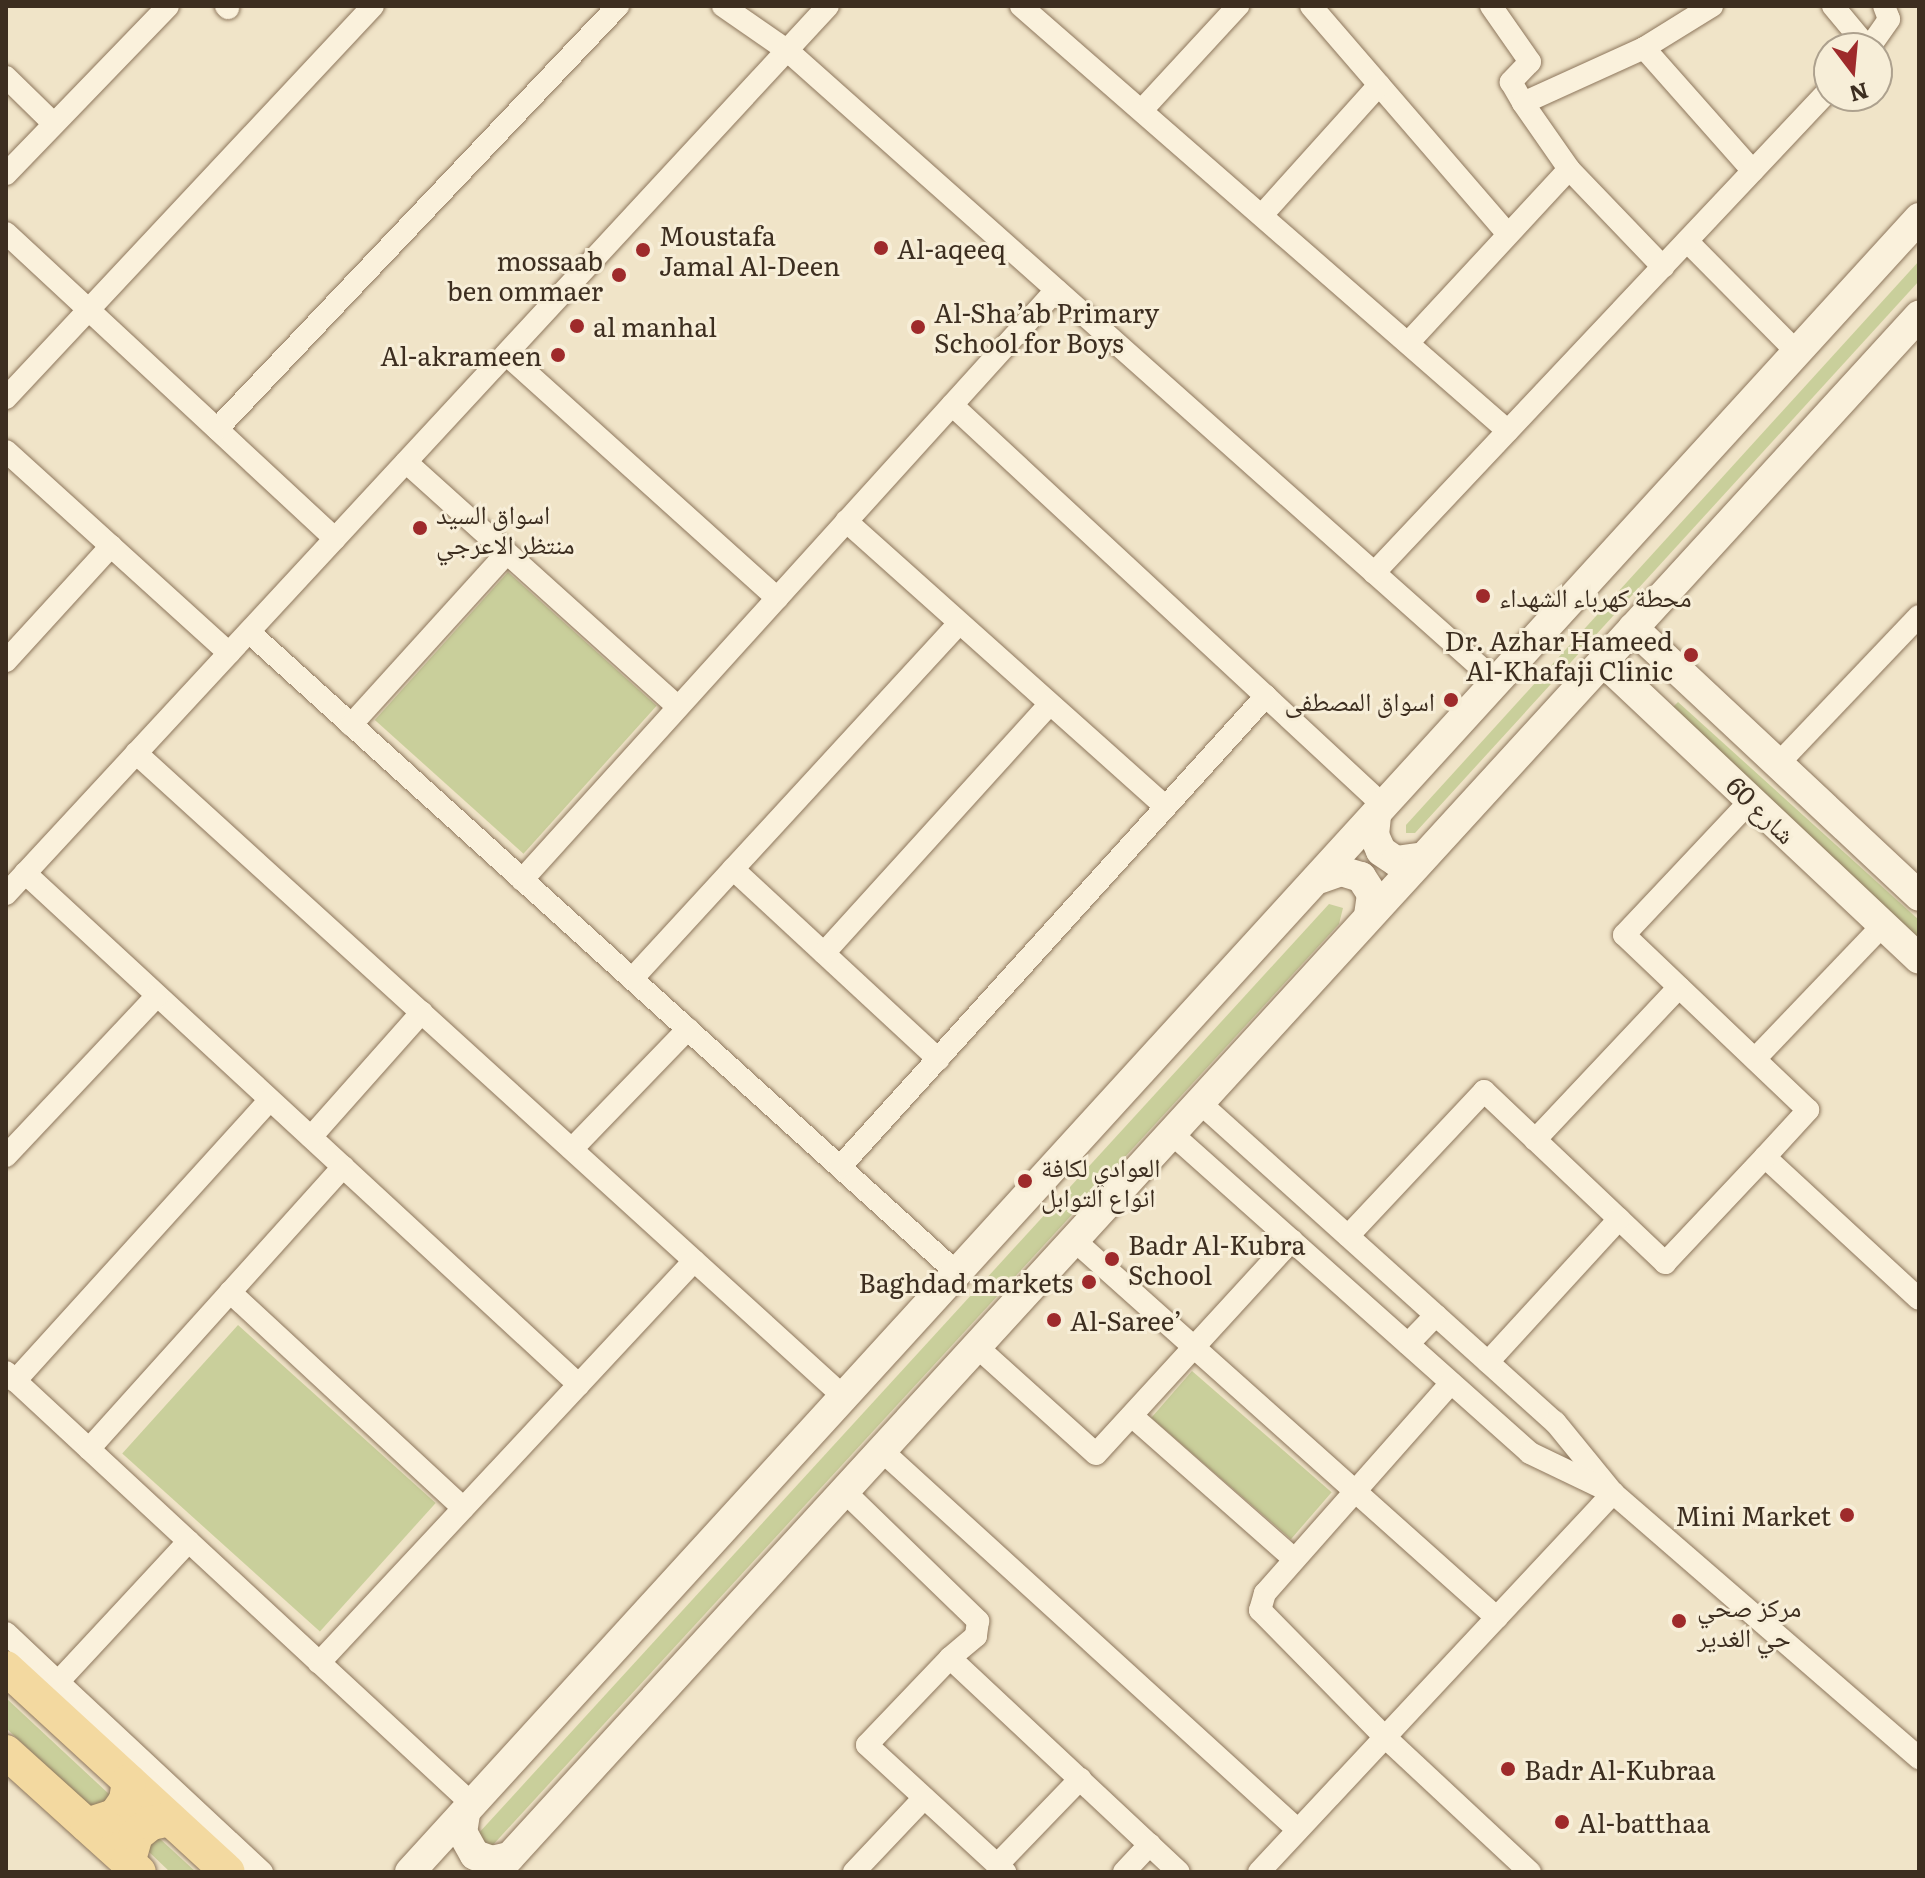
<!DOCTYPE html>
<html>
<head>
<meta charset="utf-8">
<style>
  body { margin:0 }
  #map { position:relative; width:1925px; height:1878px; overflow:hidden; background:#f0e4c8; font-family:Literata,"Noto Naskh Arabic",serif }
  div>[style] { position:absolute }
  .green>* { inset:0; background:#c9cf9b; transform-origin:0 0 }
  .roads { filter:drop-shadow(0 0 2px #8d765c) drop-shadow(0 0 2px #8d765c) }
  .minor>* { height:22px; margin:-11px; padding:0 11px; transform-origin:11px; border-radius:11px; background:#faf1dc }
  .secondary>* { height:30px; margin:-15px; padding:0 15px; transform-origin:15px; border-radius:15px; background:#faf1dc }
  .primary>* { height:34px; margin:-17px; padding:0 17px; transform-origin:17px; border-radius:17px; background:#f3d9a0 }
  .dots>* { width:22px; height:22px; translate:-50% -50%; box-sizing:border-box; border:4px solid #f7eed8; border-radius:50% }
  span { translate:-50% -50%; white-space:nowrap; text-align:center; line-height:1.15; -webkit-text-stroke:6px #f7eed8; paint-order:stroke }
  .poi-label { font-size:26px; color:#3d2e20 }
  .left { translate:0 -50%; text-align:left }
  .right { translate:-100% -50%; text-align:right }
  .street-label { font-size:26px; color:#3d2e20 }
  .frame { position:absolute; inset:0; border:8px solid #3d2e20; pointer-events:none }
  .north { position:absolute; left:1813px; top:32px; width:80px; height:80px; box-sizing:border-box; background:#f7eed8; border:2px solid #ada18e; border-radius:50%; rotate:164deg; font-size:22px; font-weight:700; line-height:32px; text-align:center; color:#3d2e20 }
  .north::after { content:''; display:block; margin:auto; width:28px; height:36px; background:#9e2a2b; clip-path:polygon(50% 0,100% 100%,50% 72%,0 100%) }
</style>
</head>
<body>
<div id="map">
  <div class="green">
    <i style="clip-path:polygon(1919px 261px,1919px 281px,1415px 833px,1406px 833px,1406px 825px)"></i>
    <i style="left:508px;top:572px;width:200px;height:199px;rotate:42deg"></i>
    <i style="clip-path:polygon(1678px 702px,1919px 920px,1919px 942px,1672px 708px)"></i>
    <i style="clip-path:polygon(1329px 904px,1343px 908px,1339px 924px,491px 1847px,483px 1850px,477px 1835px)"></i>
    <i style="left:238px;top:1325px;width:266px;height:173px;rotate:42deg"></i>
    <i style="left:1192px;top:1371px;width:185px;height:62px;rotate:41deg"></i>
    <i style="left:6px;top:1698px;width:147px;height:22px;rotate:43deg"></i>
    <i style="clip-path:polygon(159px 1838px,196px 1872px,170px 1872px,148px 1851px,144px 1839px)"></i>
  </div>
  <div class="roads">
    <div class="minor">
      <i style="left:226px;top:6px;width:3px;rotate:45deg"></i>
      <i style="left:723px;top:6px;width:79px;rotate:34.7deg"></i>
      <i style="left:788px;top:51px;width:951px;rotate:41.67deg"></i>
      <i style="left:1021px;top:6px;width:646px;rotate:41.11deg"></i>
      <i style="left:1311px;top:6px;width:300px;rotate:49.2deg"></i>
      <i style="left:1491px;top:6px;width:68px;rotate:55.1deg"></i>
      <i style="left:1530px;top:62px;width:28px;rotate:134deg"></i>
      <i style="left:1511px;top:82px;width:24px;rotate:60deg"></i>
      <i style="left:1523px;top:103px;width:80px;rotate:55.1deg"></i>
      <i style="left:1569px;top:169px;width:136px;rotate:46.2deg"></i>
      <i style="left:1833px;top:6px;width:55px;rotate:50.2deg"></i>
      <i style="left:1644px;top:48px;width:164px;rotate:48.5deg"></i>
      <i style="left:1869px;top:48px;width:35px;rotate:-55deg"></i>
      <i style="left:1889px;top:19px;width:14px;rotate:-111deg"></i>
      <i style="left:6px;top:77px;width:67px;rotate:44.4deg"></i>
      <i style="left:1523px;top:103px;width:133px;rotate:-24.4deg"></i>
      <i style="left:1644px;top:48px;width:80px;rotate:-31.7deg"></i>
      <i style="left:1142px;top:110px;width:142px;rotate:-47.3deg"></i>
      <i style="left:6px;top:174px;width:233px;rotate:-46deg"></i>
      <i style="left:1262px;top:215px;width:175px;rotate:-48deg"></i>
      <i style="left:6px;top:233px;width:449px;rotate:42.9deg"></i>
      <i style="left:1687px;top:241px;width:156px;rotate:45.3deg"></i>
      <i style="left:1408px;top:343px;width:237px;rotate:-47.2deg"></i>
      <i style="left:506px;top:354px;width:365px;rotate:42deg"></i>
      <i style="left:6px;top:398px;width:537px;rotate:-46.89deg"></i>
      <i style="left:952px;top:405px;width:591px;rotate:42.87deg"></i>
      <i style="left:217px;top:429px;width:583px;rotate:-46.53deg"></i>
      <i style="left:6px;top:451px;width:301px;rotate:42.2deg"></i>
      <i style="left:406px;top:462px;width:366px;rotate:42deg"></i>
      <i style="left:846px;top:521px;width:429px;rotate:41.8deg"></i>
      <i style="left:1374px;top:573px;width:664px;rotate:-46.71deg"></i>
      <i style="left:249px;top:632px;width:956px;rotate:42.16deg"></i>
      <i style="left:6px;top:661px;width:156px;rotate:-47.6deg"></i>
      <i style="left:351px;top:725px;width:232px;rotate:-47.8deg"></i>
      <i style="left:136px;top:753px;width:958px;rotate:42.29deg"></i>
      <i style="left:1778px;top:764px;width:204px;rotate:-46.4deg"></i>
      <i style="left:733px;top:869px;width:280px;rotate:42.8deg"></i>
      <i style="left:25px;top:873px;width:754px;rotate:42.74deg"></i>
      <i style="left:522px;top:880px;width:796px;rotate:-47.85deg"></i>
      <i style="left:6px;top:894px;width:1210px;rotate:-47.21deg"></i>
      <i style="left:824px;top:953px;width:336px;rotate:-47.8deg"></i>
      <i style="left:632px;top:979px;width:483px;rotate:-47.4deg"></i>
      <i style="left:1755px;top:1059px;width:184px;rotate:-46.3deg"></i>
      <i style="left:1199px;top:1102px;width:479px;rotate:42deg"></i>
      <i style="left:1555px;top:1422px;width:92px;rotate:50.8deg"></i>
      <i style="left:1613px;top:1493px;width:405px;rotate:40.9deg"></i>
      <i style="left:1171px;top:1133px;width:481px;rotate:41.7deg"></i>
      <i style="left:1530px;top:1453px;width:92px;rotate:25.7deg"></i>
      <i style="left:311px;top:1137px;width:167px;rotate:-48.4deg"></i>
      <i style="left:1535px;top:1140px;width:210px;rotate:-46.7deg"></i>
      <i style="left:572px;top:1149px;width:167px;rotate:-46deg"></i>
      <i style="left:6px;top:1156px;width:220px;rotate:-46.7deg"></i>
      <i style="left:1765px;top:1157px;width:209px;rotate:42.7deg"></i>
      <i style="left:840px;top:1167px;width:635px;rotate:-47.87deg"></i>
      <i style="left:1348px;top:1236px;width:199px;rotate:-46.8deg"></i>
      <i style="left:1484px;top:1091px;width:250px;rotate:43.5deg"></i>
      <i style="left:1665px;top:1263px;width:146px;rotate:-46.7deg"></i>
      <i style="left:1765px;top:1157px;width:64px;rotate:-47.5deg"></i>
      <i style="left:1808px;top:1110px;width:254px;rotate:-136.4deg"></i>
      <i style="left:1624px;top:935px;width:187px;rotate:-46.7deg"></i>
      <i style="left:1074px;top:1240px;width:567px;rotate:41.78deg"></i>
      <i style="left:230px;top:1292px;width:318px;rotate:42.8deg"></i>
      <i style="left:1408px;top:1344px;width:40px;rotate:-46deg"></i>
      <i style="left:976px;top:1346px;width:161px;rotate:42deg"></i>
      <i style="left:1096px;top:1454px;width:290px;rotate:-47.5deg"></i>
      <i style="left:1488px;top:1362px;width:194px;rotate:-47.5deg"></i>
      <i style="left:6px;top:1372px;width:635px;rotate:42.83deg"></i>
      <i style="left:15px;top:1381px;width:379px;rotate:-47.8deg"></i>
      <i style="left:1451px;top:1383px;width:281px;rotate:131.5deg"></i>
      <i style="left:1265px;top:1593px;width:18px;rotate:106deg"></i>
      <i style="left:1260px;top:1610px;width:178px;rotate:45.5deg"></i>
      <i style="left:1385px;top:1737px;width:198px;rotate:43deg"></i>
      <i style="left:1133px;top:1417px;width:215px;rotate:41.4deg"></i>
      <i style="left:89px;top:1449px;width:380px;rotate:-48deg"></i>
      <i style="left:881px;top:1450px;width:564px;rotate:42.34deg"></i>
      <i style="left:844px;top:1491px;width:187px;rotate:44.1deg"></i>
      <i style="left:978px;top:1621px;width:15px;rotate:98deg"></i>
      <i style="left:976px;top:1636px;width:34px;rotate:140deg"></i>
      <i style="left:950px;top:1658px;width:313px;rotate:43.1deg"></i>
      <i style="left:6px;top:1633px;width:71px;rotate:43.3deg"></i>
      <i style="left:58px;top:1682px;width:192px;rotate:-47.1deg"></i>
      <i style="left:950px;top:1658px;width:120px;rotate:133.7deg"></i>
      <i style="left:867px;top:1745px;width:188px;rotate:42.6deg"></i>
      <i style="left:319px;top:1663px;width:550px;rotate:-46.99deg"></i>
      <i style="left:58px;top:1682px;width:279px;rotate:43deg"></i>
      <i style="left:997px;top:1865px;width:120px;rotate:-46deg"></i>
      <i style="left:854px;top:1872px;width:102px;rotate:-46.6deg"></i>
      <i style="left:1124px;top:1872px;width:38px;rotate:-47deg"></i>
      <i style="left:1259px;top:1872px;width:519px;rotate:-46.95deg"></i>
    </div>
    <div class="secondary">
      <i style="left:1633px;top:628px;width:392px;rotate:43.1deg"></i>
      <i style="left:1603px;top:661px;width:434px;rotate:43.3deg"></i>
      <i style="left:1376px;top:816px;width:19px;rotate:96deg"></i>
      <i style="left:1374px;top:835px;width:17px;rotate:66deg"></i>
      <i style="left:1381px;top:851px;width:18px;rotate:34deg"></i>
      <i style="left:1396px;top:861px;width:27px;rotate:-8deg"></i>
      <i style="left:1321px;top:878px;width:21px;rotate:-19deg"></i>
      <i style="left:1341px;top:871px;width:21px;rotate:17deg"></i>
      <i style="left:1361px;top:877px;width:20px;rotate:57deg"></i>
      <i style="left:1372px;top:894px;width:21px;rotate:98deg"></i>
      <i style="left:465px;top:1814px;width:18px;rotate:99deg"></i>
      <i style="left:462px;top:1832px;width:26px;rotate:61deg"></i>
      <i style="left:475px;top:1855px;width:18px;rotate:19deg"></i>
      <i style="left:492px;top:1861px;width:18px;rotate:-13deg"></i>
      <i style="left:410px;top:1872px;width:2239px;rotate:-47.62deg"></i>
      <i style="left:496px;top:1872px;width:2109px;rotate:-47.56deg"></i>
    </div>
    <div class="primary">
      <i style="left:6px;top:1668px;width:301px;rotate:42.6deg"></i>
      <i style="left:6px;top:1752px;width:179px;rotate:42.1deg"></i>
      <i style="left:87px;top:1825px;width:29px;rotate:-18deg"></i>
      <i style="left:115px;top:1816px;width:19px;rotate:-55deg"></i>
      <i style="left:126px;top:1800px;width:19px;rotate:-81deg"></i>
      <i style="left:128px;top:1863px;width:29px;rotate:-74deg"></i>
      <i style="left:136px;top:1835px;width:19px;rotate:-39deg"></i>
      <i style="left:151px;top:1823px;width:19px;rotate:-12deg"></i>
    </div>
  </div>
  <div class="dots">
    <i style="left:881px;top:248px;background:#9e2a2b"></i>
    <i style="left:643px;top:250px;background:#9e2a2b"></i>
    <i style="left:619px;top:275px;background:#9e2a2b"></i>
    <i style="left:577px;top:326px;background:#9e2a2b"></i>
    <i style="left:918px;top:327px;background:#9e2a2b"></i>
    <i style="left:558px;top:355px;background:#9e2a2b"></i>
    <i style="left:420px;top:528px;background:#9e2a2b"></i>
    <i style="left:1483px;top:596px;background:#9e2a2b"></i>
    <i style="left:1691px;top:655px;background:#9e2a2b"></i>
    <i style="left:1451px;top:700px;background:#9e2a2b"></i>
    <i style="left:1025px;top:1181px;background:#9e2a2b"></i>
    <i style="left:1112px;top:1259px;background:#9e2a2b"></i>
    <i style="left:1089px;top:1282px;background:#9e2a2b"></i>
    <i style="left:1054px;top:1320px;background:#9e2a2b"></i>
    <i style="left:1847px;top:1515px;background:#9e2a2b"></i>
    <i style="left:1679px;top:1621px;background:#9e2a2b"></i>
    <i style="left:1508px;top:1769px;background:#9e2a2b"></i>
    <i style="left:1562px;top:1822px;background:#9e2a2b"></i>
  </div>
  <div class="poi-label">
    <span class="left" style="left:659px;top:250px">Moustafa<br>Jamal Al-Deen</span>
    <span class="left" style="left:897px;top:248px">Al-aqeeq</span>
    <span class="right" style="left:603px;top:275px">mossaab<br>ben ommaer</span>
    <span class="left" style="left:934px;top:327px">Al-Sha’ab Primary<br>School for Boys</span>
    <span class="left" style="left:593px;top:326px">al manhal</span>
    <span class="right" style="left:542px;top:355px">Al-akrameen</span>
    <span class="left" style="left:436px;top:528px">اسواق السيد<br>منتظر الاعرجي</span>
    <span class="left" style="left:1499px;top:596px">محطة كهرباء الشهداء</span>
    <span class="right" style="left:1673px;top:655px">Dr. Azhar Hameed<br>Al-Khafaji Clinic</span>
    <span class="right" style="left:1435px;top:700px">اسواق المصطفى</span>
    <span class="left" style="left:1041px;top:1181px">العوادي لكافة<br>انواع التوابل</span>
    <span class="left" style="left:1128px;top:1259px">Badr Al-Kubra<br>School</span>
    <span class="right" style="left:1073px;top:1282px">Baghdad markets</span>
    <span class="left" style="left:1070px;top:1320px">Al-Saree’</span>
    <span class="right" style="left:1831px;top:1515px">Mini Market</span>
    <span class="left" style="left:1697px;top:1621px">مركز صحي<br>حي الغدير</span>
    <span class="left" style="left:1524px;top:1769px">Badr Al-Kubraa</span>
    <span class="left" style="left:1578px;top:1822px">Al-batthaa</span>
  </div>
  <div class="street-label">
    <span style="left:1762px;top:809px;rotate:44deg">شارع 60</span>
  </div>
  <div class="frame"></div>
  <div class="north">N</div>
</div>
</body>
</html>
